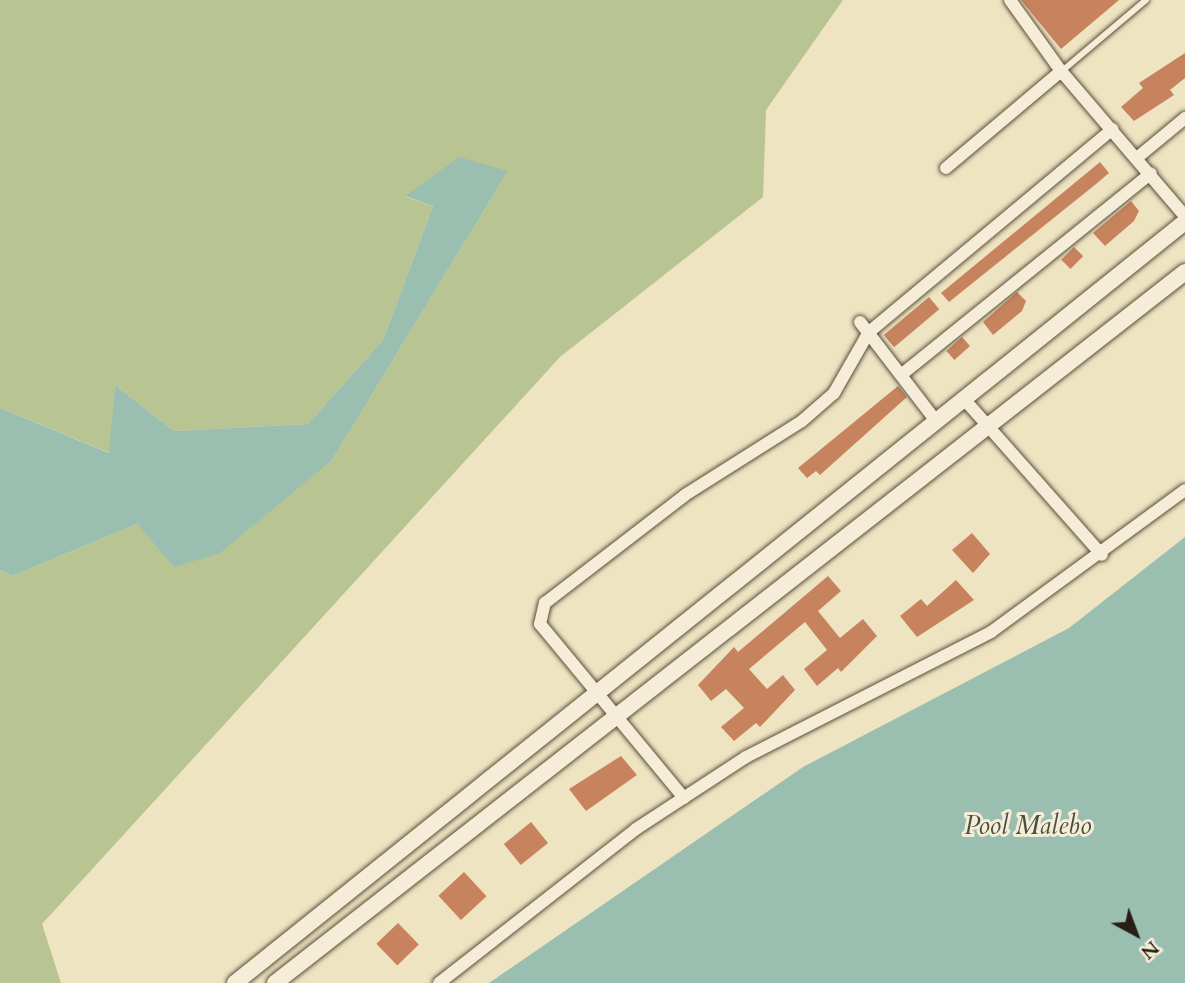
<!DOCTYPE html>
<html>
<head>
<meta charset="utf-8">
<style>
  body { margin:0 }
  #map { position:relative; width:1185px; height:983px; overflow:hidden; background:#efe4c1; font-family:Cardo,serif }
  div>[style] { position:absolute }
  .green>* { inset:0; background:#b9c493 }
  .water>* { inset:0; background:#9abfb0 }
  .building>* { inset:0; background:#c6835d; transform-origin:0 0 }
  .roads { filter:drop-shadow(0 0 2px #5a503e) drop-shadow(0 0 2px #5a503e) }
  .service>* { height:6px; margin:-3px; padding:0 3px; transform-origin:3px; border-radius:3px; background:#f5edd7 }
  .minor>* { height:12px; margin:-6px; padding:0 6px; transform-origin:6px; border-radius:6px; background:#f5edd7 }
  .tertiary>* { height:16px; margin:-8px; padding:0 8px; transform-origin:8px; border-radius:8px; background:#f5edd7 }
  span { translate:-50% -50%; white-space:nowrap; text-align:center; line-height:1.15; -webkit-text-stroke:6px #f5edd7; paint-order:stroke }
  .water-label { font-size:26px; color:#4a4e42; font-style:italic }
  .north { position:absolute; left:1101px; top:899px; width:70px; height:70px; -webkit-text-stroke:5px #f5edd7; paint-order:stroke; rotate:139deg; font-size:19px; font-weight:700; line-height:28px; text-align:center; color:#281e13 }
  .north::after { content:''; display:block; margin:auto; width:24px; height:32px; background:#281e13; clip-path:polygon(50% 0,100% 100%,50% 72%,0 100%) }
</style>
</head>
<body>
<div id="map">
  <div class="green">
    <i style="clip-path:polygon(0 0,843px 0,766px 110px,763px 197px,560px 357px,42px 924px,61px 983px,0 983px,0 570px,12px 576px,137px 524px,174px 566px,332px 460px,508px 171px,406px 197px,433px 206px,383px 340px,308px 424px,174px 431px,115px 385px,110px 453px,0 408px)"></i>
  </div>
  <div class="water">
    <i style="clip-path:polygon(459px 157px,508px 171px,332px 460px,220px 553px,174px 567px,137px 524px,12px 576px,0 570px,0 408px,109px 453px,115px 385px,174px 431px,308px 424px,383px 340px,433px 206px,405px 196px)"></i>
    <i style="clip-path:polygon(1185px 537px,1185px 983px,489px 983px,803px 767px,1069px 628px)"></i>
  </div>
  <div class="building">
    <i style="clip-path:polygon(1021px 0,1119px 0,1061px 49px)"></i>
    <i style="clip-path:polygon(1185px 53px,1185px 78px,1170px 90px,1174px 95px,1134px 121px,1121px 107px,1143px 88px,1139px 83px)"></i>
    <i style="clip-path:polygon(1100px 162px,1109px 173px,1096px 184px,949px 302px,941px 293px)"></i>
    <i style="clip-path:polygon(1131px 201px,1139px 211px,1134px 221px,1105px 246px,1093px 233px)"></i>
    <i style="left:1074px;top:247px;width:13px;height:18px;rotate:45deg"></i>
    <i style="clip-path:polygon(1017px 292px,1026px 301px,1022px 311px,993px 335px,983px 322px)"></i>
    <i style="left:929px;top:297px;width:16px;height:59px;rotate:50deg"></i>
    <i style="left:962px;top:337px;width:12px;height:21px;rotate:48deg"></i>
    <i style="clip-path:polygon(898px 386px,907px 397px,820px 475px,816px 471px,807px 478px,798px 468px)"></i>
    <i style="clip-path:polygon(972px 533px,990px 554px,973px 573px,952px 550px)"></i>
    <i style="clip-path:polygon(828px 576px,841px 591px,818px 611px,840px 638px,863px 619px,877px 636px,841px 672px,838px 668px,817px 686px,804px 669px,827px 650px,805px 622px,749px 669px,767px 689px,783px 675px,795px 690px,760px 727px,756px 723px,734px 741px,721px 727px,744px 708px,726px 689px,711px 701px,698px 685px,734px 647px,738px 652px)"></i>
    <i style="clip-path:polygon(956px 580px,974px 600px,917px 637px,900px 616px,921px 599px,927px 606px)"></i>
    <i style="clip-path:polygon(621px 756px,637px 775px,586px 811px,569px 789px)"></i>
    <i style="left:531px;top:822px;width:27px;height:35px;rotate:51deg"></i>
    <i style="left:464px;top:872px;width:33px;height:35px;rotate:47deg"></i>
    <i style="left:398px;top:923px;width:30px;height:30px;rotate:46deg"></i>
  </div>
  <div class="roads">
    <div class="service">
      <i style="left:1062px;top:71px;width:110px;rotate:-40.2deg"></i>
    </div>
    <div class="minor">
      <i style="left:1010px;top:0;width:87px;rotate:54.3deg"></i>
      <i style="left:1061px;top:71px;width:191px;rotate:49.5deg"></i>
      <i style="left:1138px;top:157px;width:61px;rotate:-39.7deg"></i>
      <i style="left:946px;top:168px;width:150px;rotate:-40.1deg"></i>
      <i style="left:860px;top:322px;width:125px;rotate:52.5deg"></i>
      <i style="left:901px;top:375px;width:321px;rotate:-38.9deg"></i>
      <i style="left:964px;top:399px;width:208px;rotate:48.5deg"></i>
      <i style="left:684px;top:798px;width:226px;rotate:-129.6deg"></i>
      <i style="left:540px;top:624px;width:22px;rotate:-77deg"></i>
      <i style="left:545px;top:603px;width:177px;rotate:-37.6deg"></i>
      <i style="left:685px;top:495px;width:138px;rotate:-32.3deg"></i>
      <i style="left:802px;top:421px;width:43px;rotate:-41.2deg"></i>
      <i style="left:834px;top:393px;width:70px;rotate:-60.2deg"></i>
      <i style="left:869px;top:332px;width:317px;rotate:-39.8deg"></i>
      <i style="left:439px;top:983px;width:250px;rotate:-38deg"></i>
      <i style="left:636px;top:829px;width:131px;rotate:-33.2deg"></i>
      <i style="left:746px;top:757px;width:275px;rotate:-27deg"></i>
      <i style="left:991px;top:632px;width:240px;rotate:-36.2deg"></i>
    </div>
    <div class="tertiary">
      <i style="left:235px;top:983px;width:1217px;rotate:-38.7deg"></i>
      <i style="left:275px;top:983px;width:1155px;rotate:-38deg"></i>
    </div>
  </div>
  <div class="water-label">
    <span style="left:1028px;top:826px">Pool Malebo</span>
  </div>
  <div class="north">N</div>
</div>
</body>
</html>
